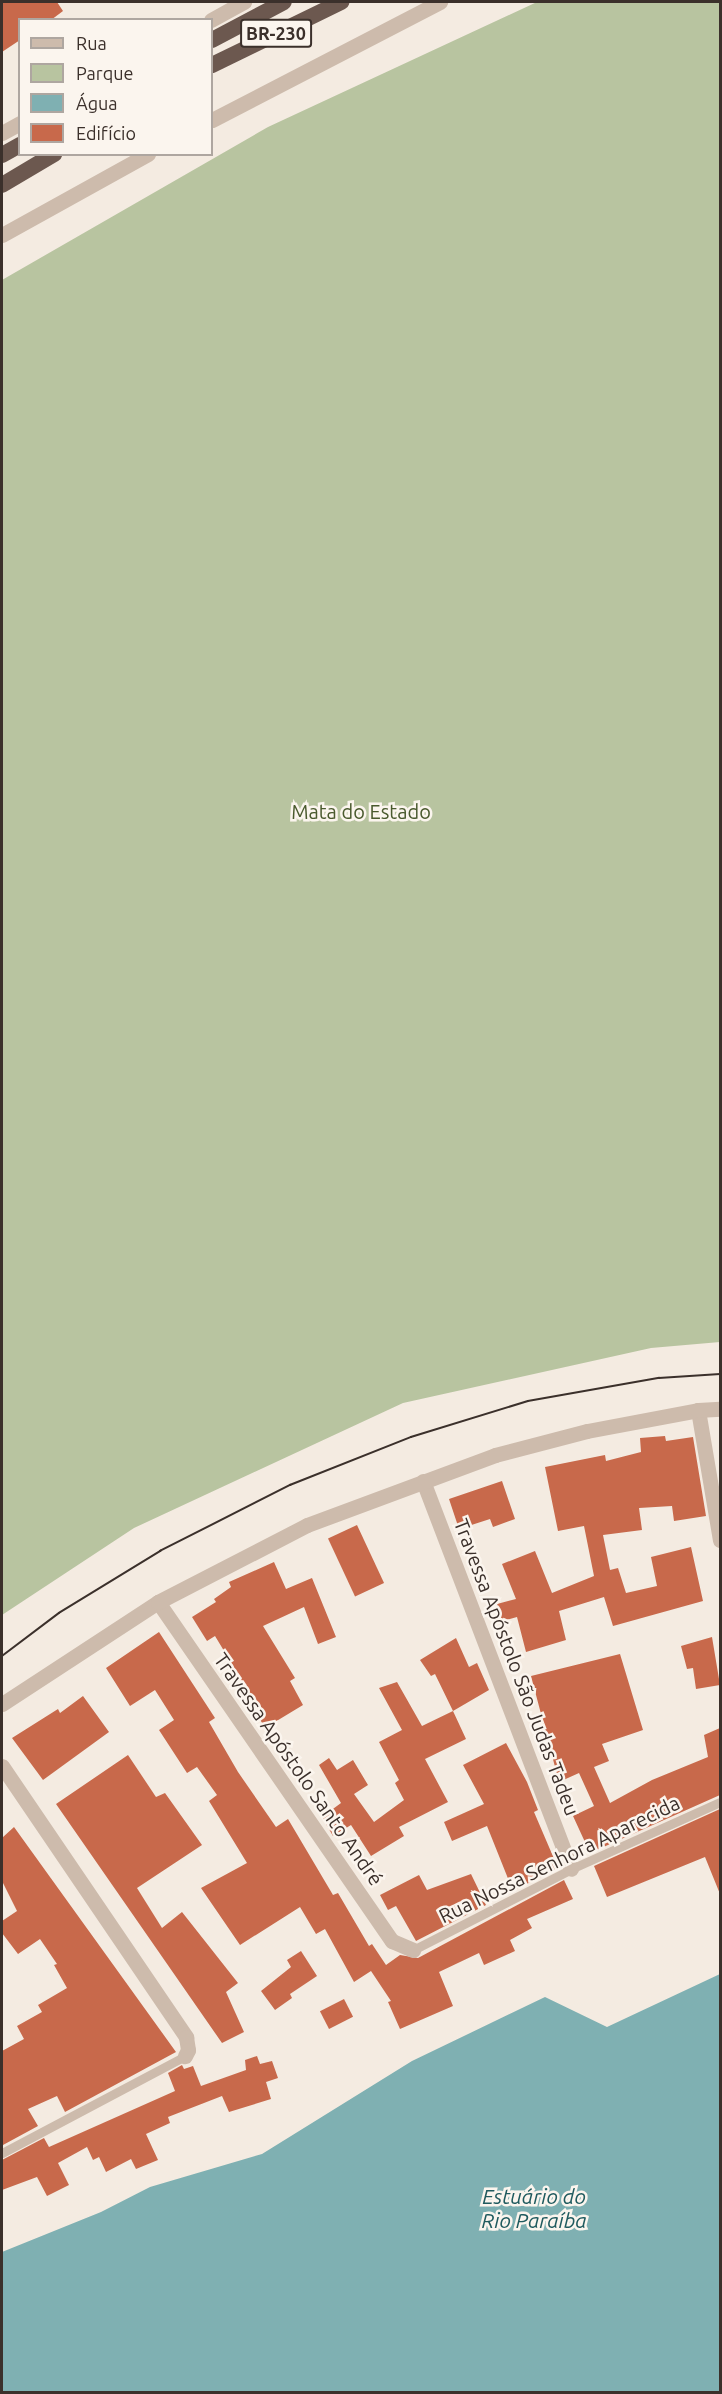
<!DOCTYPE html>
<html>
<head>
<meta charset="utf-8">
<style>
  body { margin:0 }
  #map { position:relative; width:722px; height:2394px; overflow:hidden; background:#f4ebe1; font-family:Ubuntu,sans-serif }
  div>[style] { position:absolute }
  .green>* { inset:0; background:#b8c4a0 }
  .water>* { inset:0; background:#7fb0b2 }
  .building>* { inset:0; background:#c8694b; transform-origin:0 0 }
  .service>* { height:9px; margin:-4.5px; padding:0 4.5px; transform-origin:4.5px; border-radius:4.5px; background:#cdbbac }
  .minor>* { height:15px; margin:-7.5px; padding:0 7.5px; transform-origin:7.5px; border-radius:7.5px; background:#cdbbac }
  .trunk>* { height:16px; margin:-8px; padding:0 8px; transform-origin:8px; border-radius:8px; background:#6c584f }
  .tram>* { height:1.5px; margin:-0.75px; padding:0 0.75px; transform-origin:0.75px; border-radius:0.75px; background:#3b302b }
  span { translate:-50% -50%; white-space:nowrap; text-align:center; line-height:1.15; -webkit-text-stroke:5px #fbf5ee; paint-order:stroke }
  .shield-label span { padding:2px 4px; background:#fbf5ee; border:2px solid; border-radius:4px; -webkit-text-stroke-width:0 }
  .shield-label { font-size:18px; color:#3b302b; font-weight:700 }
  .park-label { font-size:20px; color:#4a5a2e }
  .street-label { font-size:20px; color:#3b302b }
  .water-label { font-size:21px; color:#1f5a5e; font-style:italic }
  .frame { position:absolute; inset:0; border:3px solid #3b302b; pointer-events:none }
  .legend { position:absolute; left:18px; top:18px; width:195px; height:138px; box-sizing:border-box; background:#fbf5ee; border:2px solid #aea6a0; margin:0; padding:8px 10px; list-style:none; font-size:18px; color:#3b302b }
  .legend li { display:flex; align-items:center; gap:12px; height:30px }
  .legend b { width:30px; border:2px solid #aea6a0 }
</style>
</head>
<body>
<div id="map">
  <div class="green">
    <i style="clip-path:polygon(537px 2px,720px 2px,720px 1342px,651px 1348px,403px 1403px,134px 1528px,2px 1615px,2px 280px,268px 127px)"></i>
  </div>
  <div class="water">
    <i style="clip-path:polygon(720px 1974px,720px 2392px,2px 2392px,2px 2252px,101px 2212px,150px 2187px,262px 2154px,412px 2061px,545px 1997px,607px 2027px)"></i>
  </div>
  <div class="building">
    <i style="clip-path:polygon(2px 2px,57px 2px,63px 11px,51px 20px,20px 20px,20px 40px,2px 52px)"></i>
    <i style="clip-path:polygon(665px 1436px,666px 1441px,693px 1437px,706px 1516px,674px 1521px,672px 1506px,639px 1508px,642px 1530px,603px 1535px,610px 1570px,618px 1568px,626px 1593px,657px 1586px,651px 1557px,691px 1547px,703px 1601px,613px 1626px,604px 1597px,559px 1611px,566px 1640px,526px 1652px,517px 1617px,502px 1621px,497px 1604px,516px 1599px,502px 1564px,535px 1551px,552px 1593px,594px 1576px,584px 1526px,558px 1531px,545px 1467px,605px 1455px,606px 1461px,641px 1452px,640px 1438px)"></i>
    <i style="clip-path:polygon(502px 1481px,515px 1519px,493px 1527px,490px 1519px,459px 1529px,449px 1499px)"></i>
    <i style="left:357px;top:1525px;width:64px;height:32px;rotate:65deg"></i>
    <i style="clip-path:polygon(274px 1562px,286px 1589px,312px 1578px,336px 1637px,318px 1644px,304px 1607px,263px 1626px,295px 1678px,290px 1681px,303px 1705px,265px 1728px,254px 1709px,258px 1707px,215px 1636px,207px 1641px,192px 1617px,216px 1602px,214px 1599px,231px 1587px,229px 1582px)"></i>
    <i style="clip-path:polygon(159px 1632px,215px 1718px,209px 1722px,238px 1772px,276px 1827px,288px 1819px,333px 1895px,338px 1893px,369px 1946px,372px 1944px,386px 1965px,400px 1955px,418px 1958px,564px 1880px,573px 1899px,527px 1919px,532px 1928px,510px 1940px,515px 1951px,484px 1965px,479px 1953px,439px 1972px,453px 2006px,400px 2029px,388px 2002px,391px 2001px,371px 1971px,354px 1982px,325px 1929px,316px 1934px,300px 1907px,240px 1945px,201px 1888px,247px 1863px,209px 1801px,217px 1795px,197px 1767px,187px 1773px,159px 1730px,174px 1720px,155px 1690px,130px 1706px,106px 1668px)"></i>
    <i style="clip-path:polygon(712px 1637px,720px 1685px,696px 1689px,693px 1668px,687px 1669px,681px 1646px)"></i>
    <i style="clip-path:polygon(456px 1638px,469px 1667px,477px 1663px,489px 1690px,453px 1711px,435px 1674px,431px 1676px,420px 1660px)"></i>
    <i style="clip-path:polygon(620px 1654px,643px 1730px,602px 1744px,609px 1761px,594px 1767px,610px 1803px,652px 1780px,708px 1757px,704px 1735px,720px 1728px,720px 1795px,590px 1853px,573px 1816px,594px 1806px,579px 1773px,559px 1782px,531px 1676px)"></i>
    <i style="clip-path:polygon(397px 1682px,422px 1726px,453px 1711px,466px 1739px,425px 1759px,448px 1802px,399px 1827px,404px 1836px,371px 1856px,351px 1825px,333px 1836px,322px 1817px,341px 1803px,319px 1765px,329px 1758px,337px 1770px,353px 1760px,368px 1785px,354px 1794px,374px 1822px,404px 1800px,395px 1783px,399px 1780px,379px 1742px,402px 1730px,379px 1688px)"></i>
    <i style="clip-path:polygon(83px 1696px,109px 1732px,43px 1780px,12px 1738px,58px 1709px,60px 1713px)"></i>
    <i style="clip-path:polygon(506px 1743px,527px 1782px,538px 1810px,534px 1812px,558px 1868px,513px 1891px,487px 1826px,452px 1841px,444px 1822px,484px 1804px,463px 1765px)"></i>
    <i style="clip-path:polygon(128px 1755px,156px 1797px,165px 1793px,202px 1845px,137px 1888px,162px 1928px,182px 1912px,238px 1983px,226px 1992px,244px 2032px,222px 2043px,56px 1804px)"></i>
    <i style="clip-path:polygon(720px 1809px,720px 1894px,705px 1857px,607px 1897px,594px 1866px)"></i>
    <i style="clip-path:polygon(14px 1827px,176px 2052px,65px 2112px,57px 2096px,28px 2109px,38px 2126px,3px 2145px,2px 2051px,24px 2039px,17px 2026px,42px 2012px,38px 2005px,67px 1988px,54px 1965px,57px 1964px,40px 1939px,18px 1954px,2px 1933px,2px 1921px,17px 1911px,2px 1881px,2px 1838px)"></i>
    <i style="clip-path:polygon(471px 1874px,486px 1905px,416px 1941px,396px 1906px,388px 1910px,380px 1895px,419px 1875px,427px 1890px)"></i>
    <i style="clip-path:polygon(301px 1951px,317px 1976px,290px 1994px,292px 1998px,275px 2010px,261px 1991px,291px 1967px,287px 1960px)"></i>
    <i style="left:344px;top:1999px;width:20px;height:27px;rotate:63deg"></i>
    <i style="clip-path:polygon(257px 2056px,260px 2064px,272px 2061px,278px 2078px,266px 2082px,271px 2099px,229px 2112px,222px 2096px,168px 2117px,170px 2123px,146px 2134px,158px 2160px,136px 2169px,131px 2159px,106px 2172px,99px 2157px,93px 2160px,87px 2147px,58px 2163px,69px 2185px,47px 2196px,37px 2177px,2px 2190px,2px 2160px,44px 2138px,49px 2147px,175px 2091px,168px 2073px,182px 2065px,184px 2069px,193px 2066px,201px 2086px,246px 2070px,245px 2060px)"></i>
  </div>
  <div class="service">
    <i style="left:413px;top:1950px;width:178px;rotate:-27.1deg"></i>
    <i style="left:571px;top:1869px;width:163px;rotate:-24.2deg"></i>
    <i style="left:2px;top:2153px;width:207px;rotate:-27.9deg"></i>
  </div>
  <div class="minor">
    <i style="left:211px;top:20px;width:38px;rotate:-29deg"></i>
    <i style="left:212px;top:120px;width:257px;rotate:-27.4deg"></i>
    <i style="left:2px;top:133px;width:21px;rotate:-29deg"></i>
    <i style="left:2px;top:235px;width:167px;rotate:-29deg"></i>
    <i style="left:698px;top:1410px;width:132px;rotate:80.4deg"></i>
    <i style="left:423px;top:1481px;width:415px;rotate:69.1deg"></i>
    <i style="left:158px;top:1602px;width:412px;rotate:55.4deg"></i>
    <i style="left:392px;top:1941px;width:23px;rotate:23deg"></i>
    <i style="left:2px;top:1704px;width:186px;rotate:-33.2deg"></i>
    <i style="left:158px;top:1602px;width:168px;rotate:-27.3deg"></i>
    <i style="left:307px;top:1525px;width:201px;rotate:-20.4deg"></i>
    <i style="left:495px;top:1455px;width:95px;rotate:-14.6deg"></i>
    <i style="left:587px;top:1431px;width:113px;rotate:-10.7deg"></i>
    <i style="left:698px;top:1410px;width:22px;rotate:-3deg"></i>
    <i style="left:2px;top:1766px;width:328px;rotate:55.8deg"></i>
    <i style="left:186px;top:2037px;width:13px;rotate:81deg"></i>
    <i style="left:188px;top:2050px;width:7px;rotate:117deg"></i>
  </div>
  <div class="trunk">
    <i style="left:212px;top:40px;width:81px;rotate:-27.8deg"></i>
    <i style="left:212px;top:65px;width:144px;rotate:-26deg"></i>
    <i style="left:2px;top:155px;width:21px;rotate:-29deg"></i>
    <i style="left:2px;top:185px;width:61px;rotate:-30.8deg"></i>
  </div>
  <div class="tram">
    <i style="left:2px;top:1656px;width:71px;rotate:-37deg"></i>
    <i style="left:59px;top:1613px;width:119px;rotate:-31.5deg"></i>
    <i style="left:160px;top:1551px;width:146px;rotate:-26.9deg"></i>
    <i style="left:290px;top:1485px;width:130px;rotate:-21.6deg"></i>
    <i style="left:411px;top:1437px;width:122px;rotate:-17.1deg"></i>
    <i style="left:528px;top:1401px;width:133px;rotate:-10deg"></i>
    <i style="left:659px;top:1378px;width:61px;rotate:-3.8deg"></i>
  </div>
  <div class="shield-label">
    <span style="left:276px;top:33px">BR-230</span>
  </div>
  <div class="park-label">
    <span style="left:361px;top:811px">Mata do Estado</span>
  </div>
  <div class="street-label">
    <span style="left:517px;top:1667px;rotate:69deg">Travessa Apóstolo São Judas Tadeu</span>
    <span style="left:299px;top:1769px;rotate:55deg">Travessa Apóstolo Santo André</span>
    <span style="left:559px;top:1859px;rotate:-26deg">Rua Nossa Senhora Aparecida</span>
  </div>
  <div class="water-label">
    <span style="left:534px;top:2208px">Estuário do<br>Rio Paraíba</span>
  </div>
  <div class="frame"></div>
  <ul class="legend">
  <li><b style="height:8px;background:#cdbbac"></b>Rua</li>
  <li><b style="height:16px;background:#b8c4a0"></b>Parque</li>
  <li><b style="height:16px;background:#7fb0b2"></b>Água</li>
  <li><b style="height:16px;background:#c8694b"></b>Edifício</li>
  </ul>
</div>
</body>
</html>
